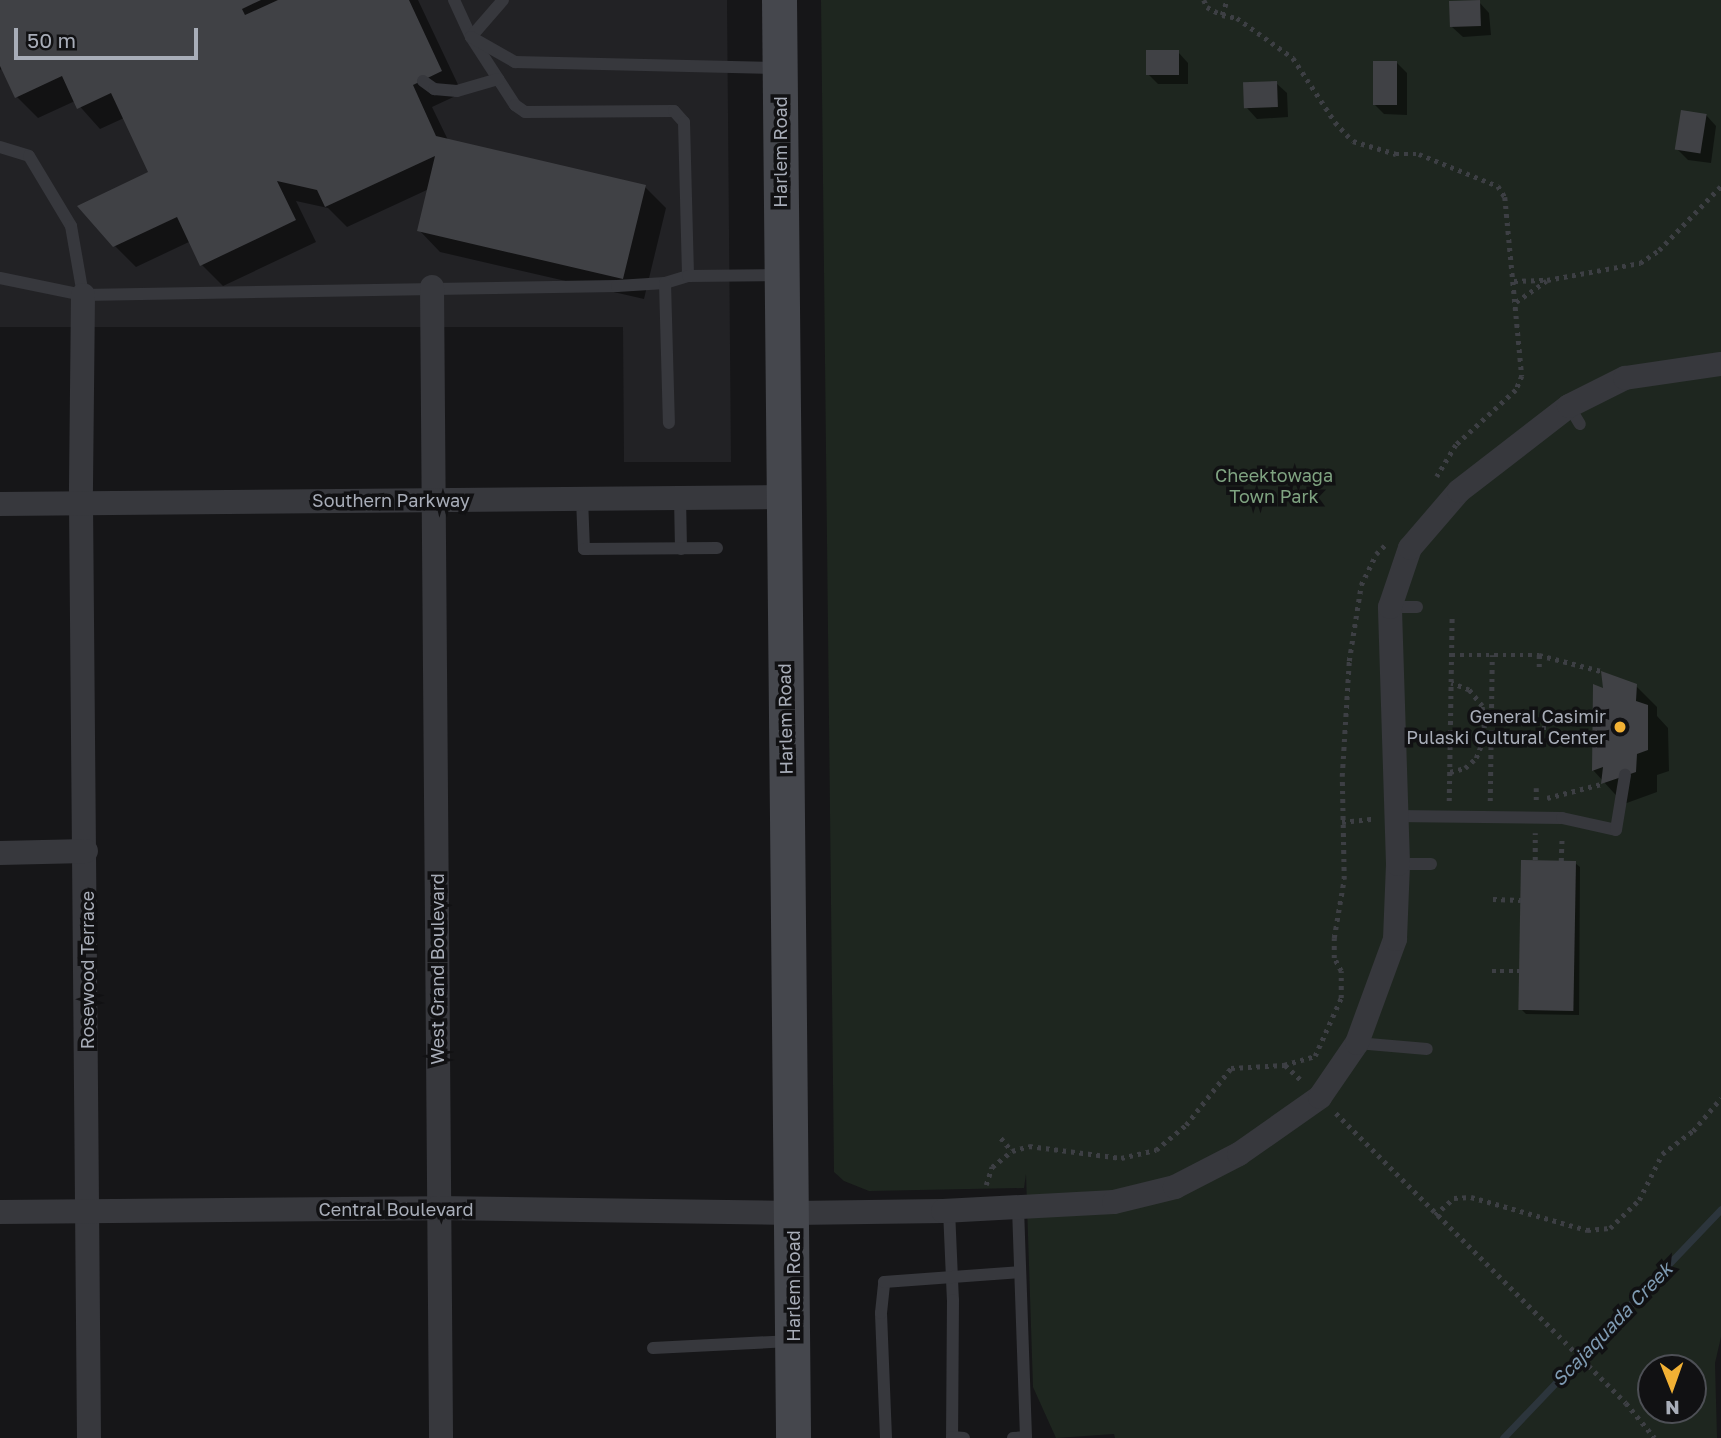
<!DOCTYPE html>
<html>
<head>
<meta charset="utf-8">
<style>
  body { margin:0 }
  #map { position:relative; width:1721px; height:1438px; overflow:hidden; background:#161618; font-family:"Golos Text",sans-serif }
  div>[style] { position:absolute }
  .built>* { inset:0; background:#222225 }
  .green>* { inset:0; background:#1e261f }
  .shadow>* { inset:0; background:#0007 }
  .stream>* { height:7px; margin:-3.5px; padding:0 3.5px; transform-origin:3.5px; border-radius:3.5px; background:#2c353c }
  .building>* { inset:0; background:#404145; transform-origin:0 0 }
  .path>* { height:4.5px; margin-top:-2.25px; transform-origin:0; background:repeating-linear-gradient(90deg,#3d3f44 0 3.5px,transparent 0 8.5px) }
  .service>* { height:12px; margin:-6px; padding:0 6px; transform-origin:6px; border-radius:6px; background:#37383d }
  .minor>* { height:24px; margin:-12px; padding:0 12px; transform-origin:12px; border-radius:12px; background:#37383d }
  .secondary>* { height:35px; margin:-17.5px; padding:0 17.5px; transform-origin:17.5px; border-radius:17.5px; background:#45474d }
  .dots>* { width:19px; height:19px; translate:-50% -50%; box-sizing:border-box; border:4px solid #111113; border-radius:50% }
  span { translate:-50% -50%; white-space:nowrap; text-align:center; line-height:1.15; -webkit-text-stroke:7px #111113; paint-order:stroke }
  .street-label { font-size:18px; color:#a8adb8 }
  .park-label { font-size:18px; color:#7fa381 }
  .poi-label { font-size:18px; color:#a8adb8 }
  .right { translate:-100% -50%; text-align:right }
  .water-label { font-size:19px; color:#7f9bb3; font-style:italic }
  .north { position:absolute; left:1637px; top:1354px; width:70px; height:70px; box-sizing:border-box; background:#111113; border:2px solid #4d4f55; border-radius:50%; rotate:179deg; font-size:19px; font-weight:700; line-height:28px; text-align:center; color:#a8adb8 }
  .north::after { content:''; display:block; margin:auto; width:24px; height:32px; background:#f2b134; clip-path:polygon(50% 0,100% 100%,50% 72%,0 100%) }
  .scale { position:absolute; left:14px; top:28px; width:184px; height:32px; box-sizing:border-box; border:4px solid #a8adb8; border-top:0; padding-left:9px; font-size:21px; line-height:24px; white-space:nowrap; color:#a8adb8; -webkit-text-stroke:5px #111113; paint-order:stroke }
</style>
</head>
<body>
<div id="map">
  <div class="built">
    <i style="clip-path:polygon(0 0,727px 0,731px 462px,624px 462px,623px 327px,0 327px)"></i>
  </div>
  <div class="green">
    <i style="clip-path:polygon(evenodd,821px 0,1721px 0,1721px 1337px,1715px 1363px,1717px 1438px,1115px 1438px,1114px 1434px,1056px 1438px,1033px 1387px,1026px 1174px,1024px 1188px,869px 1191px,844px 1181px,834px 1172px,821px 0,1651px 1368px,1693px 1368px,1693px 1410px,1651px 1410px,1651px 1368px)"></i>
  </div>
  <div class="shadow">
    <i style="clip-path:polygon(0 0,418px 0,462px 93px,432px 107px,448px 140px,645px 187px,666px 208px,644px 299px,440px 252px,419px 230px,429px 189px,347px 227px,328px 208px,296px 201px,316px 242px,223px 286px,202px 265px,191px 241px,136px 267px,115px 246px,150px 173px,124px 118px,100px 129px,75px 101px,38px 118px,17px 97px,3px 68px,0 70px)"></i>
    <i style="clip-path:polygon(1479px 2px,1489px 13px,1491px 35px,1463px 37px,1452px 27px)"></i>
    <i style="clip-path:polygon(1178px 52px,1188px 63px,1188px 84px,1158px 84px,1148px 74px)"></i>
    <i style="clip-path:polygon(1397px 63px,1407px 73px,1407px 115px,1384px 114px,1374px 104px)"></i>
    <i style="clip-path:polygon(1276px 83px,1287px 93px,1288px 117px,1257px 119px,1247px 108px)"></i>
    <i style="clip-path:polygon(1706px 115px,1716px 126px,1711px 163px,1688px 160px,1677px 149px)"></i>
    <i style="clip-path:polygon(1636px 686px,1657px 707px,1657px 716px,1668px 728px,1669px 771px,1657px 775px,1657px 792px,1624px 804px,1593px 770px,1605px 691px)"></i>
    <i style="clip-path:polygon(1575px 863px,1580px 867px,1579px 1015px,1526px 1014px,1521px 1009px)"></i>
  </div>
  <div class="stream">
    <i style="left:1503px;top:1438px;width:316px;rotate:-46.4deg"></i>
  </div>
  <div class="building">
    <i style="clip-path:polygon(0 0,261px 0,242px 9px,245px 15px,278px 0,409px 0,442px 71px,413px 85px,436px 136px,646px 185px,623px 279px,417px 231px,435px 156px,325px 207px,317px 190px,277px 181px,296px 220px,200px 266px,177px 217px,113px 247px,77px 206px,148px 172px,111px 93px,77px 109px,62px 76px,15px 98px,0 66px)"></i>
    <i style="left:1480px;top:0;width:26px;height:31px;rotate:88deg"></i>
    <i style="left:1146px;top:50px;width:33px;height:25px"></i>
    <i style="left:1373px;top:61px;width:24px;height:44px"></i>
    <i style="left:1277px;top:81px;width:26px;height:34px;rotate:88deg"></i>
    <i style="left:1681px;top:110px;width:26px;height:40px;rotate:9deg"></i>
    <i style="clip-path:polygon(1601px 671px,1637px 684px,1636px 701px,1648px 705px,1648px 750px,1637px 754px,1636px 772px,1601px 784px,1603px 767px,1592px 771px,1593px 684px,1603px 688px)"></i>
    <i style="left:1521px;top:860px;width:55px;height:150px;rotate:1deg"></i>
  </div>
  <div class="path">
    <i style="left:1204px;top:0;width:8px;rotate:67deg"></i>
    <i style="left:1207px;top:7px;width:17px;rotate:28deg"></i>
    <i style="left:1222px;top:15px;width:15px;rotate:11deg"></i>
    <i style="left:1237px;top:18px;width:69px;rotate:35.5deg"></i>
    <i style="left:1293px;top:58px;width:77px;rotate:56.7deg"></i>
    <i style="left:1335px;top:122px;width:26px;rotate:47deg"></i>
    <i style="left:1353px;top:141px;width:45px;rotate:16.8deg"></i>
    <i style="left:1396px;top:154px;width:23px"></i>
    <i style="left:1419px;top:154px;width:85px;rotate:22.1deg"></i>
    <i style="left:1498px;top:186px;width:13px;rotate:58deg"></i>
    <i style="left:1505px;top:197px;width:180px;rotate:84.6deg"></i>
    <i style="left:1522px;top:376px;width:15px;rotate:113deg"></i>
    <i style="left:1516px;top:390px;width:81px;rotate:137.5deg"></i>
    <i style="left:1456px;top:445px;width:37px;rotate:121deg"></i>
    <i style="left:1222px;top:15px;width:16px;rotate:-72deg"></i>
    <i style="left:1514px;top:281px;width:33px;rotate:-2deg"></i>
    <i style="left:1547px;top:280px;width:95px;rotate:-10.4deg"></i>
    <i style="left:1640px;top:263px;width:23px;rotate:-34deg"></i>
    <i style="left:1659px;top:250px;width:89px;rotate:-45.9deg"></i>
    <i style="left:1516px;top:302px;width:37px;rotate:-35deg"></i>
    <i style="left:1452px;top:655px;width:87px"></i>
    <i style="left:1539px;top:655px;width:64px;rotate:14.5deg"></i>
    <i style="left:1539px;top:667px;width:12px;rotate:-90deg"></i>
    <i style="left:1542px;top:728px;width:6px"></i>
    <i style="left:1450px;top:772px;width:16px;rotate:-15deg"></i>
    <i style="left:1465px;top:768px;width:15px;rotate:-42deg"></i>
    <i style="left:1476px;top:758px;width:24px;rotate:-68deg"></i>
    <i style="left:1485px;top:736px;width:30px;rotate:-96deg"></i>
    <i style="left:1482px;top:706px;width:21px;rotate:-129deg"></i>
    <i style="left:1469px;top:690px;width:19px;rotate:-159deg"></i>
    <i style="left:1547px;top:798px;width:56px;rotate:-14.5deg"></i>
    <i style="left:1536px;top:800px;width:12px;rotate:-90deg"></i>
    <i style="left:1449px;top:801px;width:185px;rotate:-89.1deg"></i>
    <i style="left:1490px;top:801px;width:146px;rotate:-89.2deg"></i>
    <i style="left:1342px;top:822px;width:31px;rotate:-6deg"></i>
    <i style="left:1535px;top:860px;width:27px;rotate:-90deg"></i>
    <i style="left:1561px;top:861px;width:25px;rotate:-88deg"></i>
    <i style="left:1493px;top:899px;width:28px;rotate:2deg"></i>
    <i style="left:1492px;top:971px;width:28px"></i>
    <i style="left:1285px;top:1065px;width:23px;rotate:43deg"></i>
    <i style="left:1336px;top:1113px;width:410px;rotate:45deg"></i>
    <i style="left:1626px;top:1403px;width:45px;rotate:50.4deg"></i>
    <i style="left:1001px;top:1138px;width:17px;rotate:50deg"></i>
    <i style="left:986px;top:1185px;width:19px;rotate:-72deg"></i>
    <i style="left:992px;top:1167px;width:26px;rotate:-39deg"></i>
    <i style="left:1012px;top:1151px;width:18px;rotate:-16deg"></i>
    <i style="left:1029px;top:1146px;width:93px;rotate:7.4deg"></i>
    <i style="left:1121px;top:1158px;width:36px;rotate:-13deg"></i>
    <i style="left:1156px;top:1150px;width:39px;rotate:-40deg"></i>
    <i style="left:1186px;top:1125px;width:73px;rotate:-51.7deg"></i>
    <i style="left:1231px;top:1068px;width:53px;rotate:-3.2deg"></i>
    <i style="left:1284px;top:1065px;width:32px;rotate:-16deg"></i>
    <i style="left:1315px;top:1056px;width:64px;rotate:-65.9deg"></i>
    <i style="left:1341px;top:998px;width:27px;rotate:-90deg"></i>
    <i style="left:1341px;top:971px;width:15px;rotate:-118deg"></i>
    <i style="left:1334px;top:958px;width:20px;rotate:-90deg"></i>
    <i style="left:1334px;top:938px;width:60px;rotate:-80.4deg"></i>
    <i style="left:1344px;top:879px;width:103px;rotate:-91.1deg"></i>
    <i style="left:1342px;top:776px;width:115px;rotate:-86.5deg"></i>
    <i style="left:1349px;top:661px;width:77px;rotate:-81deg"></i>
    <i style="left:1361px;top:585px;width:34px;rotate:-64deg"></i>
    <i style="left:1376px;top:554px;width:13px;rotate:-45deg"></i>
    <i style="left:1435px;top:1215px;width:25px;rotate:-42deg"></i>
    <i style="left:1454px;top:1198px;width:17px;rotate:-3deg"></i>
    <i style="left:1471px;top:1197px;width:121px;rotate:15.9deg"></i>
    <i style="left:1587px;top:1230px;width:23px;rotate:-5deg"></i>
    <i style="left:1610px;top:1228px;width:40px;rotate:-44deg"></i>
    <i style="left:1639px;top:1200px;width:51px;rotate:-63.4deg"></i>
    <i style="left:1662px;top:1154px;width:39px;rotate:-37deg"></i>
    <i style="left:1693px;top:1131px;width:43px;rotate:-49.7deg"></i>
  </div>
  <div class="service">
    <i style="left:454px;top:0;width:41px;rotate:65.3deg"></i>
    <i style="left:471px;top:37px;width:81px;rotate:57.1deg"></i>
    <i style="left:515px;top:105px;width:12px;rotate:35deg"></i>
    <i style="left:525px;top:112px;width:149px;rotate:-0.4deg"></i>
    <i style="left:674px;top:111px;width:15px;rotate:48deg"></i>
    <i style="left:684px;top:122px;width:154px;rotate:88.5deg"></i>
    <i style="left:503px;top:0;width:49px;rotate:130.9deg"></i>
    <i style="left:471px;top:37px;width:51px;rotate:29.6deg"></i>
    <i style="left:515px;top:62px;width:264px;rotate:1.3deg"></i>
    <i style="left:423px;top:81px;width:14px;rotate:36deg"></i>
    <i style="left:434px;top:89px;width:23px;rotate:5deg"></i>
    <i style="left:457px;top:91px;width:43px;rotate:-16.3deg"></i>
    <i style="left:0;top:147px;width:30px;rotate:17deg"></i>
    <i style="left:29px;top:156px;width:82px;rotate:59deg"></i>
    <i style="left:71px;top:226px;width:70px;rotate:80.1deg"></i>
    <i style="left:0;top:278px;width:85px;rotate:11.6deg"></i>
    <i style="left:83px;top:295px;width:534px;rotate:-0.97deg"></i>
    <i style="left:617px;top:286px;width:48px;rotate:-3.6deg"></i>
    <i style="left:665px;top:283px;width:24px;rotate:-17deg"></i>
    <i style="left:688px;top:276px;width:92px;rotate:-0.6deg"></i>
    <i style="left:665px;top:283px;width:140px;rotate:88.4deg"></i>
    <i style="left:1569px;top:406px;width:21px;rotate:59deg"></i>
    <i style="left:680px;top:497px;width:52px;rotate:88.9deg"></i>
    <i style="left:582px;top:498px;width:51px;rotate:87.8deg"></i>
    <i style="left:584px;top:549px;width:133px;rotate:-0.4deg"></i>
    <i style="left:1390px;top:607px;width:27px"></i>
    <i style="left:1395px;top:816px;width:167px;rotate:0.7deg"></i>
    <i style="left:1562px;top:818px;width:55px;rotate:12.5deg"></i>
    <i style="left:1616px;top:830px;width:56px;rotate:-80.7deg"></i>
    <i style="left:1398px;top:864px;width:33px"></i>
    <i style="left:1357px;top:1043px;width:70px;rotate:4.9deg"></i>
    <i style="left:949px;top:1210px;width:90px;rotate:87.5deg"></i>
    <i style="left:953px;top:1300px;width:137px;rotate:90.4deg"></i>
    <i style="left:952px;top:1437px;width:12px;rotate:5deg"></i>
    <i style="left:653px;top:1348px;width:136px;rotate:-2.9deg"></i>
    <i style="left:886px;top:1438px;width:125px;rotate:-92.3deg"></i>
    <i style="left:881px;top:1313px;width:31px;rotate:-84deg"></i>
    <i style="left:884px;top:1282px;width:135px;rotate:-4.2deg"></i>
    <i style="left:1013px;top:1438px;width:13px;rotate:-4deg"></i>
    <i style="left:1026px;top:1437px;width:231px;rotate:-92deg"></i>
  </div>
  <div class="minor">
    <i style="left:432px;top:287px;width:1151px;rotate:89.55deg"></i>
    <i style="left:83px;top:295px;width:208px;rotate:90.6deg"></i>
    <i style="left:81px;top:503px;width:935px;rotate:89.51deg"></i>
    <i style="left:0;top:504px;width:782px;rotate:-0.51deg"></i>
    <i style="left:0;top:853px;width:86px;rotate:-1.3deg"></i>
    <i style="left:0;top:1212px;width:437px;rotate:-0.5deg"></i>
    <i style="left:437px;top:1208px;width:356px;rotate:0.8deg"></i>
    <i style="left:793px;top:1213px;width:150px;rotate:-0.8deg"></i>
    <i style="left:943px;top:1211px;width:171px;rotate:-3deg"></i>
    <i style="left:1114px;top:1202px;width:63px;rotate:-13.8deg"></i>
    <i style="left:1175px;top:1187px;width:72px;rotate:-27.3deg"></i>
    <i style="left:1239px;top:1154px;width:99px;rotate:-35.1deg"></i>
    <i style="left:1320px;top:1097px;width:65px;rotate:-55.6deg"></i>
    <i style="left:1357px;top:1043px;width:111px;rotate:-69.9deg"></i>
    <i style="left:1395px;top:939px;width:75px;rotate:-87.7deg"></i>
    <i style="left:1398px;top:864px;width:257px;rotate:-91.8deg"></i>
    <i style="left:1390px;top:607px;width:62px;rotate:-71.3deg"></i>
    <i style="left:1410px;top:548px;width:75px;rotate:-49.3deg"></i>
    <i style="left:1459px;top:491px;width:139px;rotate:-37.7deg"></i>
    <i style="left:1569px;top:406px;width:63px;rotate:-26.6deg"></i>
    <i style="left:1625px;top:378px;width:97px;rotate:-8.3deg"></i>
  </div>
  <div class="secondary">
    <i style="left:779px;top:0;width:1438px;rotate:89.44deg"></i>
  </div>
  <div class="dots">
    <i style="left:1620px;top:727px;background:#f2b134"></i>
  </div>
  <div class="street-label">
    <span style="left:780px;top:152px;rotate:-90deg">Harlem Road</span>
    <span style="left:391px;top:500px">Southern Parkway</span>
    <span style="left:785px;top:719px;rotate:-91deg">Harlem Road</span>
    <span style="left:437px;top:969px;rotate:-90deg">West Grand Boulevard</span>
    <span style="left:87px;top:970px;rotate:-90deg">Rosewood Terrace</span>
    <span style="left:396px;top:1209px">Central Boulevard</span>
    <span style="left:793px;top:1286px;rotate:-90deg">Harlem Road</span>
  </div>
  <div class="park-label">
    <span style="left:1274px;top:486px">Cheektowaga<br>Town Park</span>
  </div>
  <div class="poi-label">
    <span class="right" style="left:1606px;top:727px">General Casimir<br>Pulaski Cultural Center</span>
  </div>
  <div class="water-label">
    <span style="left:1612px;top:1324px;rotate:-46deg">Scajaquada Creek</span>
  </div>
  <div class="north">N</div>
  <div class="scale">50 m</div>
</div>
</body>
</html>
